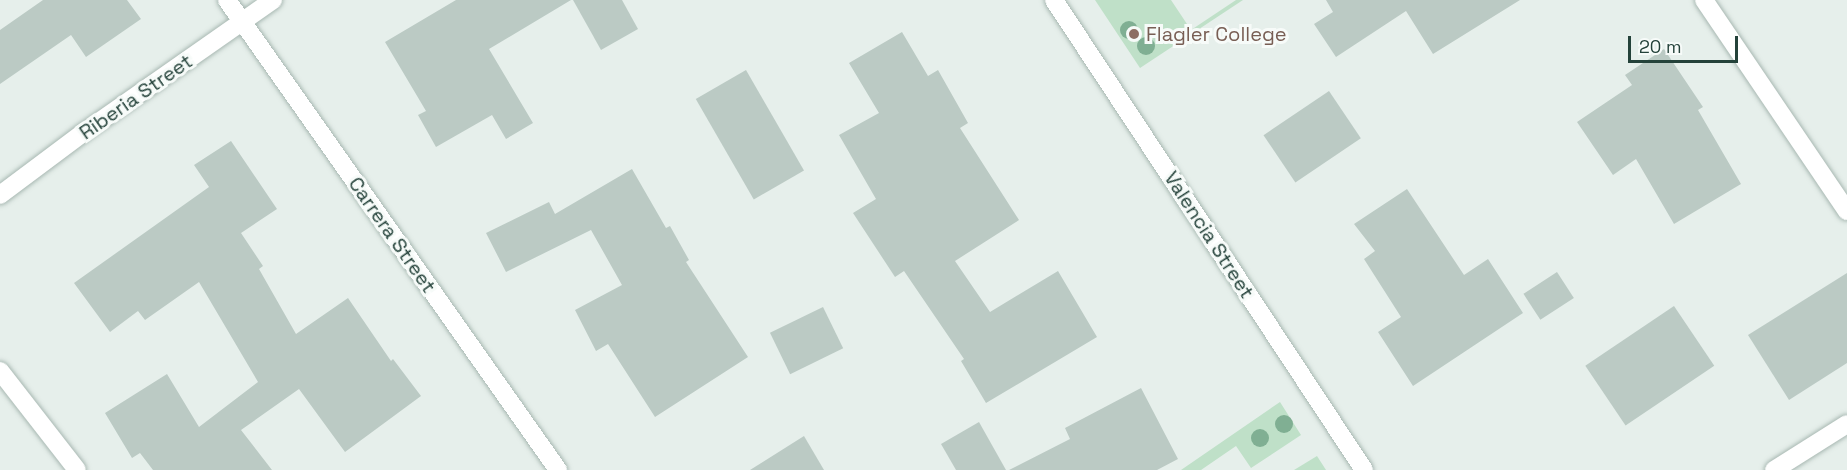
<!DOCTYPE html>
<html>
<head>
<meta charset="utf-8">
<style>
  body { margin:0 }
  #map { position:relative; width:1847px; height:470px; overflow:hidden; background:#e6efeb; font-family:"Space Grotesk",sans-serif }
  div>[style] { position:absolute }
  .green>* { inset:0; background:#bfe0c8 }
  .building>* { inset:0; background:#bbcac4; transform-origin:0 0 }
  .roads { filter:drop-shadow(0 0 2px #a8b8b2) drop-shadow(0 0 2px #a8b8b2) }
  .minor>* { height:18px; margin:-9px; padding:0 9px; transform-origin:9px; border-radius:9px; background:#fff }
  .trees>* { width:18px; height:18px; margin:-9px; border-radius:50%; background:#80af93 }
  .dots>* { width:16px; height:16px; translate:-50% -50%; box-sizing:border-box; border:3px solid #f7fbf9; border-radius:50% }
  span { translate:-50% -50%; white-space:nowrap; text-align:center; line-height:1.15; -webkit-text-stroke:6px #f7fbf9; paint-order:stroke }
  .education-label { font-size:20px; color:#785e54 }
  .left { translate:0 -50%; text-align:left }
  .street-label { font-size:20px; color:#24423a }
  .scale { position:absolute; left:1628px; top:36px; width:110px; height:27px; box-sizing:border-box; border:3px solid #24423a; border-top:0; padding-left:8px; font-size:18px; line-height:21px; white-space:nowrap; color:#24423a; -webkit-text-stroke:4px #f7fbf9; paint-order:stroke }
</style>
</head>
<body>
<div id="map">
  <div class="green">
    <i style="clip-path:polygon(1095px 0,1171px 0,1191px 30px,1236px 0,1243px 0,1140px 68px)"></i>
    <i style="clip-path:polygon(1280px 402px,1301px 435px,1251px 468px,1236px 446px,1201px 470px,1181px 470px)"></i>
    <i style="clip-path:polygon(1317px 456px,1326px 470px,1294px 470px)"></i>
  </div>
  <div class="building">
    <i style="clip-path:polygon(43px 0,127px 0,141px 19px,86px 57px,71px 35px,0 84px,0 30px)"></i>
    <i style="clip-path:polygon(456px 0,571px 0,489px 49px,533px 123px,506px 139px,492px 115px,436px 147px,418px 115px,426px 111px,385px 42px)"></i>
    <i style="clip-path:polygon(573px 0,622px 0,638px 29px,601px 50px)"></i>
    <i style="clip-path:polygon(1326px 0,1520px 0,1433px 54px,1406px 11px,1336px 57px,1314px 24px,1333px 12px)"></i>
    <i style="clip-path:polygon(902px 32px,928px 76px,938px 70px,968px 123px,960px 128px,1019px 220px,955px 261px,990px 312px,1058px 271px,1097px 337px,986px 403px,961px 361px,964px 359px,904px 271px,895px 277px,853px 213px,876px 199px,839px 135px,879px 113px,849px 63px)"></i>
    <i style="clip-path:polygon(1664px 49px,1703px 107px,1698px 110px,1741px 184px,1674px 224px,1636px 159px,1613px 175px,1577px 122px,1632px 85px,1625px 75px)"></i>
    <i style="left:746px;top:70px;width:116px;height:58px;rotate:60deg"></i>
    <i style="left:1329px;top:91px;width:57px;height:79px;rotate:56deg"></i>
    <i style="clip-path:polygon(231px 141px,277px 209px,241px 233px,263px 266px,259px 269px,296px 334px,348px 298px,391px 361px,393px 359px,421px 396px,345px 452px,299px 389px,241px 430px,272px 470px,153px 470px,140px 453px,132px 458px,105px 413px,167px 374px,199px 427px,258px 382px,199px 282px,145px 320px,138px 311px,110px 332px,74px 283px,209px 187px,194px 165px)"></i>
    <i style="clip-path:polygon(632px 169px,666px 228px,670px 226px,689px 260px,686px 262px,748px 357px,655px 417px,608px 344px,596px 351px,575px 310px,622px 285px,591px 230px,506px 272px,486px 233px,549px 202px,555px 214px)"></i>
    <i style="clip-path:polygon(1407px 189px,1464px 275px,1488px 259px,1523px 313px,1413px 386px,1378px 332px,1401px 317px,1364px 259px,1375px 251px,1354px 224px)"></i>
    <i style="left:1557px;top:272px;width:31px;height:40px;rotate:57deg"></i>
    <i style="clip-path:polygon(1847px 273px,1847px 363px,1789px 400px,1748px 335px)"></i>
    <i style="left:1674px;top:306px;width:72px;height:107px;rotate:56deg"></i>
    <i style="left:823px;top:307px;width:46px;height:59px;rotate:64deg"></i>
    <i style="clip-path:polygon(1141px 388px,1178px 459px,1157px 470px,1009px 470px,1070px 439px,1065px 428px)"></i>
    <i style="clip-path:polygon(979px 422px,1006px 470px,956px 470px,941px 444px)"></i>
    <i style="clip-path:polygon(804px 436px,824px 470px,750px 470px)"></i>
  </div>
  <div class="roads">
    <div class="minor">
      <i style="left:227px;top:0;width:575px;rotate:54.84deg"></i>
      <i style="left:1054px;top:0;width:563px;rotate:56.59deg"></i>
      <i style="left:1704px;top:0;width:255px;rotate:55.9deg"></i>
      <i style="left:0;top:195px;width:104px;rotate:-36.8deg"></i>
      <i style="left:83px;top:133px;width:232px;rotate:-35deg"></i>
      <i style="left:0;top:371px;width:125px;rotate:52.1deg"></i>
      <i style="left:1774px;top:470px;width:86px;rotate:-32.2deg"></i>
    </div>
  </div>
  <div class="trees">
    <i style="left:1129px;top:30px"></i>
    <i style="left:1146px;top:46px"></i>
    <i style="left:1284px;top:424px"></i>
    <i style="left:1260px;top:438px"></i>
  </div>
  <div class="dots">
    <i style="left:1134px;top:34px;background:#8d6e63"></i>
  </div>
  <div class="education-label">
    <span class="left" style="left:1146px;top:34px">Flagler College</span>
  </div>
  <div class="street-label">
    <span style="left:136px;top:97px;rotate:-35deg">Riberia Street</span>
    <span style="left:392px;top:235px;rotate:55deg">Carrera Street</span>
    <span style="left:1209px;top:235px;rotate:57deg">Valencia Street</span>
  </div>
  <div class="scale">20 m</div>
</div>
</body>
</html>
